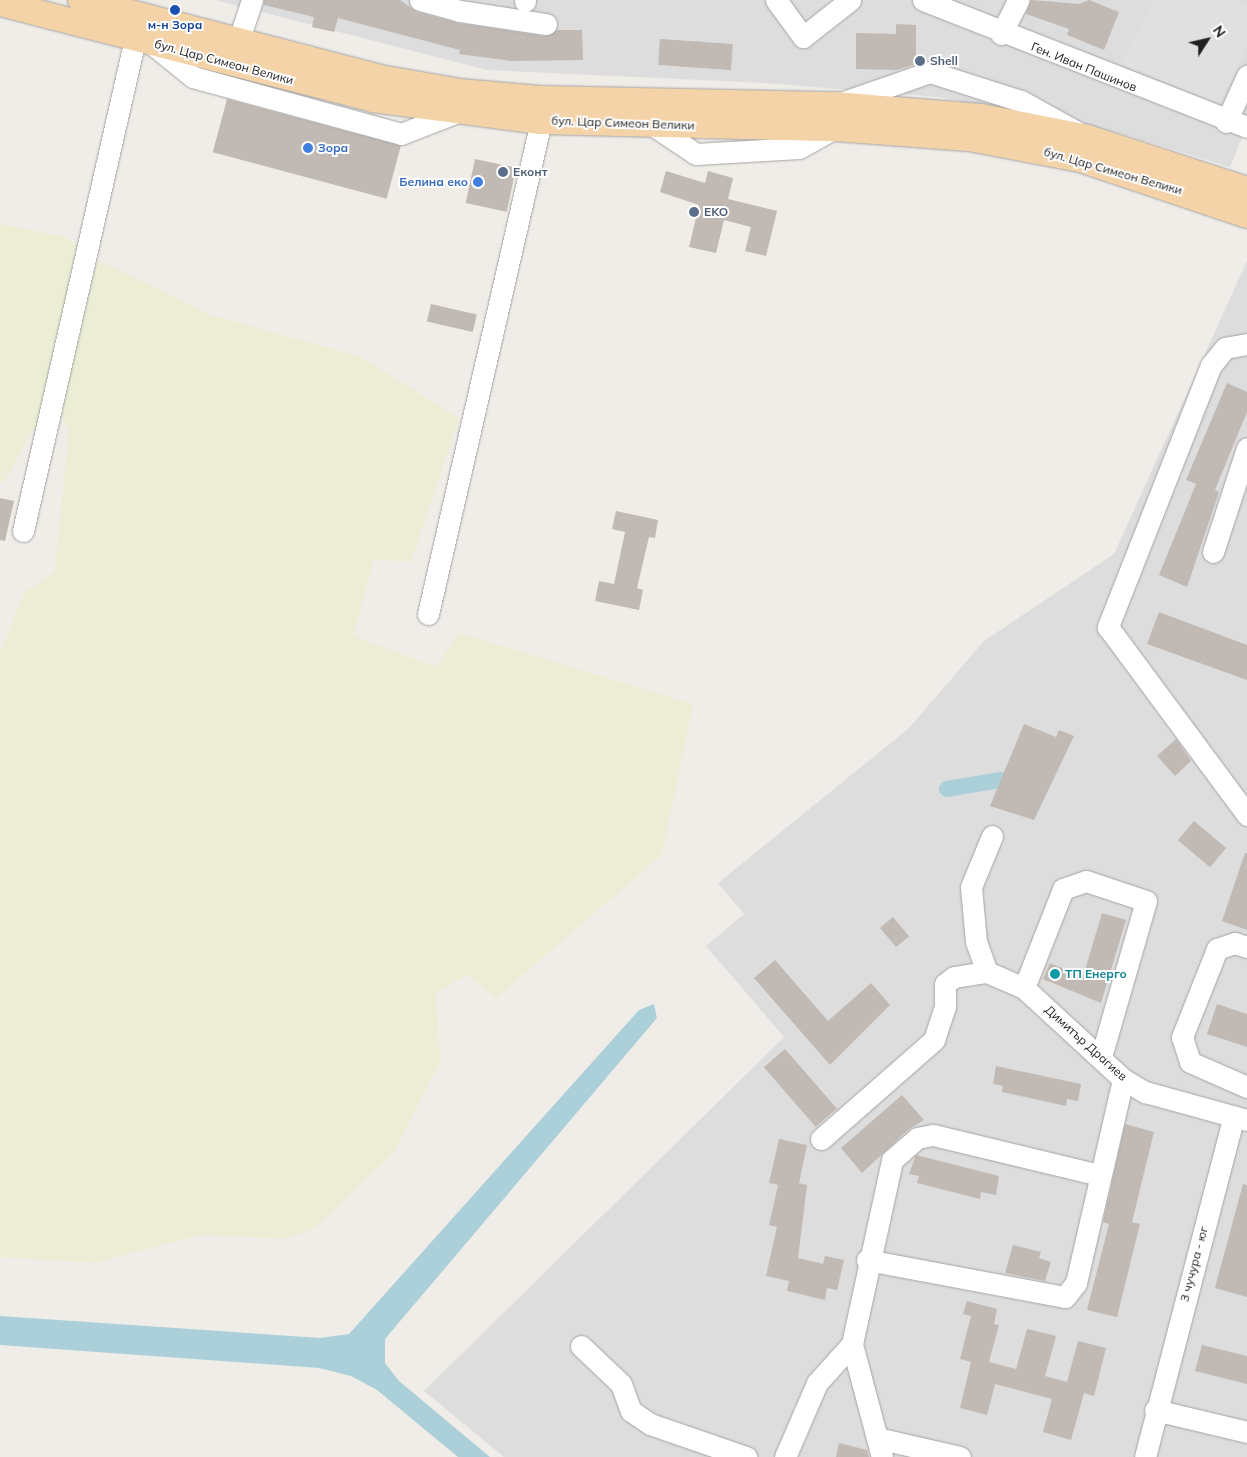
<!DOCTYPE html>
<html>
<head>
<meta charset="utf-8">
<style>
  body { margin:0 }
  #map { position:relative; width:1247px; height:1457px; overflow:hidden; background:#f0ede8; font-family:Mulish,sans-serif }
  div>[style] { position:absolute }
  .residential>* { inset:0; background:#dedddd }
  .farmland>* { inset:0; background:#ebedd5 }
  .parking>* { inset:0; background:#e0e0e0 }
  .water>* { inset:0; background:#acd0da }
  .canal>* { height:16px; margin:-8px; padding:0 8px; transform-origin:8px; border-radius:8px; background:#acd0da }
  .building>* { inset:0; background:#c0b9b4; transform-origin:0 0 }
  .roads { filter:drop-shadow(0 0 1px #a4a4a4) drop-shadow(0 0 1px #a4a4a4) }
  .minor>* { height:21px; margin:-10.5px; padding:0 10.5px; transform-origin:10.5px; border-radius:10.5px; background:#fff }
  .major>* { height:26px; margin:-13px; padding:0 13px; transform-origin:13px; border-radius:13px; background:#f4d3a8 }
  .dots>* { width:14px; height:14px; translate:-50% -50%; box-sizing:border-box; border:2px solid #fff; border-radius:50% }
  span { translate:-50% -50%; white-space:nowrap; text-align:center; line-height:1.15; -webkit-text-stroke:4px #fff; paint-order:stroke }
  .transit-label { font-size:12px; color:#164399; font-weight:700 }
  .service-label { font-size:12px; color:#4e5e75; font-weight:700 }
  .left { translate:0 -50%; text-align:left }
  .street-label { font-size:12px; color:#202020 }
  .shop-label { font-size:12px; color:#366cbe; font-weight:700 }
  .right { translate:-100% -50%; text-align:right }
  .culture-label { font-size:12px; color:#0d838f; font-weight:700 }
  .north { position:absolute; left:1182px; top:15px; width:50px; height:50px; -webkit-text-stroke:4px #fff; paint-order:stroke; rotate:55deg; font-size:14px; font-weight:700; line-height:20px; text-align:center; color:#202020 }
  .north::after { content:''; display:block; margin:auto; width:18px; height:22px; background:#202020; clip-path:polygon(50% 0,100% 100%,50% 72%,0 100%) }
</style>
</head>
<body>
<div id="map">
  <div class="residential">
    <i style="clip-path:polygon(215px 0,1247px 0,1247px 126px,1230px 167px,1109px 130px,938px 97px,764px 83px,487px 70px)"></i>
    <i style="clip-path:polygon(1247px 261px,1247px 1457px,504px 1457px,424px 1391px,784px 1037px,706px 946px,744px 914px,718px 883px,908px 729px,984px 641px,1114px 554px)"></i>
  </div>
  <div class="farmland">
    <i style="clip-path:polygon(0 224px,65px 237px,79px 246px,38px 420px,4px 482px,0 482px)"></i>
    <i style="clip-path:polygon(98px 260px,211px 315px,361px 357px,459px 418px,411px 562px,374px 559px,353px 636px,436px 667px,459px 633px,693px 704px,662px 855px,496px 998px,467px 975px,436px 992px,440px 1063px,393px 1153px,315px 1228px,286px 1239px,200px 1235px,95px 1263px,0 1257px,0 653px,24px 593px,55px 571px,69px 429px,58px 414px)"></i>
  </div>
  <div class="parking">
    <i style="clip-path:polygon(1155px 0,1235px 0,1247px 7px,1247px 46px,1219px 104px,1121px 63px)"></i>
  </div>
  <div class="water">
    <i style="clip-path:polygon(654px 1004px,657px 1018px,385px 1339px,385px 1363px,399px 1381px,490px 1457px,458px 1457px,377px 1390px,351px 1376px,319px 1368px,0 1345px,0 1316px,320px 1338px,349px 1334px,639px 1010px)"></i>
  </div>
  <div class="canal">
    <i style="left:947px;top:789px;width:55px;rotate:-9.5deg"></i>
  </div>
  <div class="building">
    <i style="clip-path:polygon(264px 0,400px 0,417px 12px,458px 23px,544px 36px,557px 30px,582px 30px,583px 60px,512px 61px,459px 54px,460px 50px,338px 18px,334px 32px,312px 27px,314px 17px,264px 5px)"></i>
    <i style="clip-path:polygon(1031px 0,1079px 4px,1089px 0,1119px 12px,1104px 50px,1067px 35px,1069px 29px,1026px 14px)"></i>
    <i style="clip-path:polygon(896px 24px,916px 25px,916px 64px,897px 70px,856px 69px,856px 33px,896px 34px)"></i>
    <i style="left:660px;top:39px;width:73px;height:26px;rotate:4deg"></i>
    <i style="left:227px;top:99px;width:180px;height:55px;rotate:15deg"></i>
    <i style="left:475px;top:159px;width:42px;height:45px;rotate:12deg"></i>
    <i style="clip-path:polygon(666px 171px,705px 183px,708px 171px,733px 178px,728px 199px,777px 211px,766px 256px,745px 251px,751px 227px,724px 220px,716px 253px,689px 247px,699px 205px,660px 192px)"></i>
    <i style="left:431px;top:304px;width:47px;height:18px;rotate:13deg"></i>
    <i style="clip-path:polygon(1227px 383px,1247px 392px,1247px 412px,1215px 490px,1219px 492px,1187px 587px,1159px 575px,1196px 484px,1186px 480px)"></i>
    <i style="clip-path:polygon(0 498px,14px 501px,5px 541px,0 540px)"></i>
    <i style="clip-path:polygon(616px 511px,658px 520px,655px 538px,649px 537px,637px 588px,643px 590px,639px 610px,595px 601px,599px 581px,614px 584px,625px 532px,612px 529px)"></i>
    <i style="clip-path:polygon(1159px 612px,1247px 645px,1247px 680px,1147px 644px)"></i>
    <i style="clip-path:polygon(1024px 724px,1056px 737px,1059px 730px,1074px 736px,1034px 820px,990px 806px)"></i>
    <i style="clip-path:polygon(1176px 739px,1191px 761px,1175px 776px,1157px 756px)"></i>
    <i style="left:1194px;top:821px;width:42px;height:25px;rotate:40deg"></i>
    <i style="clip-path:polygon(1245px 853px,1247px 853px,1247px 930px,1222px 921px)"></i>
    <i style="clip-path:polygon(1102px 913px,1126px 920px,1101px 1003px,1043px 979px,1050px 963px,1083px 977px)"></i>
    <i style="left:893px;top:917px;width:25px;height:17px;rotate:50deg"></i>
    <i style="clip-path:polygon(775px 960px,828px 1021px,871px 983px,890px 1005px,830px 1065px,754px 978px)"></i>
    <i style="clip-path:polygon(1217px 1004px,1247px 1014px,1247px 1047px,1207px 1034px)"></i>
    <i style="left:785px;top:1049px;width:79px;height:28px;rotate:49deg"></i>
    <i style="clip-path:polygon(996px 1066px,1081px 1084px,1078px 1101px,1067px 1099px,1066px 1106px,1002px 1092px,1003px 1086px,993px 1084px)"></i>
    <i style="clip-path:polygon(902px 1095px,924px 1120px,909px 1129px,862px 1173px,841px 1148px)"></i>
    <i style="clip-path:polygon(1125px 1124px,1154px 1132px,1132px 1222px,1140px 1224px,1117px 1317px,1087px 1310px,1109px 1224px,1103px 1222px)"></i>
    <i style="clip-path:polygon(779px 1139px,807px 1145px,799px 1183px,807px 1185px,798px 1258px,823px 1264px,825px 1256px,844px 1260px,837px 1290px,827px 1288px,825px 1300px,787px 1291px,789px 1281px,766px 1276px,777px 1227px,769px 1225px,778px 1185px,769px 1183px)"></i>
    <i style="clip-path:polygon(916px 1155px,999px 1176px,996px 1195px,981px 1192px,980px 1199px,917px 1183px,919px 1176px,909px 1174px)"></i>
    <i style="clip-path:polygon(1243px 1184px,1247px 1185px,1247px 1297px,1215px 1288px)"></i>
    <i style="clip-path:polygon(1013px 1245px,1041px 1252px,1039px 1258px,1051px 1262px,1045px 1281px,1005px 1273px)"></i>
    <i style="clip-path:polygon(967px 1301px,997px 1309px,994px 1324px,999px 1325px,989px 1362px,1016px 1369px,1027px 1329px,1056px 1336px,1045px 1376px,1067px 1382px,1078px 1341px,1106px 1348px,1094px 1396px,1084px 1393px,1071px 1440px,1043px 1432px,1052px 1399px,995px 1384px,987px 1415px,960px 1408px,971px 1362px,960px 1359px,971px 1316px,963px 1314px)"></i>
    <i style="clip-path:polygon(1202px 1345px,1247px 1356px,1247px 1384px,1195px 1371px)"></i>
    <i style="clip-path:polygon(839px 1443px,867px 1450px,869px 1457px,836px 1457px)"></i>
  </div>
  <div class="roads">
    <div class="minor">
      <i style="left:420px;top:0;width:41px;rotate:15.4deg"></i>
      <i style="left:460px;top:11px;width:87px;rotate:8.6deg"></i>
      <i style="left:776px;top:0;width:46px;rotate:53.9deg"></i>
      <i style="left:803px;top:37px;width:60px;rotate:-38.2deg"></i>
      <i style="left:923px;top:0;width:348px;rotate:21.4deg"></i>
      <i style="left:525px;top:1px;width:1px;rotate:-90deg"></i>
      <i style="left:1001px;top:34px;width:38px;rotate:-63deg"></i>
      <i style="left:238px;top:42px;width:44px;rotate:-71.6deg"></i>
      <i style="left:151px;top:43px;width:54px;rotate:39deg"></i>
      <i style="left:193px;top:77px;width:216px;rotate:15.3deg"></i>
      <i style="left:401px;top:134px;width:58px;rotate:-21.3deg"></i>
      <i style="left:838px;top:104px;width:97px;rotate:-19.2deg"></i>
      <i style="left:930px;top:72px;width:96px;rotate:17.7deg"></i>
      <i style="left:1021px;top:101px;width:64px;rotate:29deg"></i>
      <i style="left:1226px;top:122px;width:51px;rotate:-65.5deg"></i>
      <i style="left:651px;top:124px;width:54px;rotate:33.7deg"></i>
      <i style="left:696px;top:154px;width:103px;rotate:-3.3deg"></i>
      <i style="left:799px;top:148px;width:41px;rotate:-29.1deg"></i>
      <i style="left:1247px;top:344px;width:22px;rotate:170deg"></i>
      <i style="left:1225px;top:348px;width:22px;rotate:129deg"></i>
      <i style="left:1211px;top:365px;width:282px;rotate:111.5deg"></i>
      <i style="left:1108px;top:627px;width:234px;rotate:53.5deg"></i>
      <i style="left:23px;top:531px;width:505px;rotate:-77.18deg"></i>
      <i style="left:1213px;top:552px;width:109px;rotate:-71.9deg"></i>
      <i style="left:428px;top:614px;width:506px;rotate:-77.09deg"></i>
      <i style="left:1247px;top:947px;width:13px;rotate:-162deg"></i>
      <i style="left:1235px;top:943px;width:19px;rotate:162deg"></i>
      <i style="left:1217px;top:949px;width:95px;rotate:111.7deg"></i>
      <i style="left:1182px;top:1037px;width:26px;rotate:72deg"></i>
      <i style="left:1190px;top:1062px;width:62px;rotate:23.7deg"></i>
      <i style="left:987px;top:972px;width:32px;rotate:-110deg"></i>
      <i style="left:976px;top:942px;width:55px;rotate:-95.2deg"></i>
      <i style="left:971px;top:887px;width:55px;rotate:-67.6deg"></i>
      <i style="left:1024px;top:988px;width:106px;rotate:-68.5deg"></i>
      <i style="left:1063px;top:889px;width:24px;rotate:-19deg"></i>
      <i style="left:1086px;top:881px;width:63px;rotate:18.4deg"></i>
      <i style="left:1146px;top:901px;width:162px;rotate:106.1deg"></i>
      <i style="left:821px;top:1139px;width:150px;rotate:-41.2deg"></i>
      <i style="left:934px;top:1040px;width:35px;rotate:-72deg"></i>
      <i style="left:945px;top:1007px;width:23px;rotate:-90deg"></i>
      <i style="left:945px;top:984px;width:11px;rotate:-38deg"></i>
      <i style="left:954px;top:977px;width:33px;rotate:-9deg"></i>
      <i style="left:987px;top:972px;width:40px;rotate:23.4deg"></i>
      <i style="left:1024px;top:988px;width:134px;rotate:42.6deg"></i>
      <i style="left:1123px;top:1079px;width:26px;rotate:31deg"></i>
      <i style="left:1145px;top:1092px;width:106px;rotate:15.4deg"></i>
      <i style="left:867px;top:1260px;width:201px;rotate:10.6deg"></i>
      <i style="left:1065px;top:1297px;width:18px;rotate:-52deg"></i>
      <i style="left:1076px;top:1283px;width:209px;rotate:-77deg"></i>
      <i style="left:581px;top:1346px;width:55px;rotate:43.5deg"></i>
      <i style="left:621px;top:1384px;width:29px;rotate:70deg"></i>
      <i style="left:631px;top:1411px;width:23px;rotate:34deg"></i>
      <i style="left:650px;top:1424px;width:102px;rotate:19deg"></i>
      <i style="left:1155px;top:1410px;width:95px;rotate:13.4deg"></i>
      <i style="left:877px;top:1438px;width:85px;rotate:12.9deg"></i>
      <i style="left:785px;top:1457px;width:81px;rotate:-66.6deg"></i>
      <i style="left:817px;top:1383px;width:52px;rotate:-48.1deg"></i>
      <i style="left:882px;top:1457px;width:117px;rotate:-104.9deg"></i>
      <i style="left:852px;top:1344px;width:188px;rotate:-77.7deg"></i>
      <i style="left:892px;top:1160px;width:33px;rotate:-41deg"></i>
      <i style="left:917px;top:1138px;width:16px;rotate:-11deg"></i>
      <i style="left:933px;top:1135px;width:171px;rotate:13.5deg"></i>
      <i style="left:1145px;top:1457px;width:350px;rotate:-75.4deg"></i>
    </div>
    <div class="major">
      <i style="left:81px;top:0;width:309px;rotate:14.6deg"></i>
      <i style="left:380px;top:78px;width:80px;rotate:10deg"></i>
      <i style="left:459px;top:92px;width:82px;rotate:4.9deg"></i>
      <i style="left:541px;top:99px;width:294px;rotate:1.2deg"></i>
      <i style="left:835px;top:105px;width:146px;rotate:4.7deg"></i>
      <i style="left:981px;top:117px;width:109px;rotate:11.1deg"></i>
      <i style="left:1088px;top:138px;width:167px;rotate:18.1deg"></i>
      <i style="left:0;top:3px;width:385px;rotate:14.4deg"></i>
      <i style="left:373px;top:99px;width:169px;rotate:7.5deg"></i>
      <i style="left:541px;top:121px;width:294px;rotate:1.4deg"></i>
      <i style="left:835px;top:128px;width:134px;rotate:4.3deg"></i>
      <i style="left:969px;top:138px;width:113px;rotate:10.7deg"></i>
      <i style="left:1080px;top:159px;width:176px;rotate:18.5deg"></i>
    </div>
  </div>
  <div class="dots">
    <i style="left:175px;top:10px;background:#1a4fb4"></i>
    <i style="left:920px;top:61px;background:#5c6f8a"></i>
    <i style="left:308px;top:148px;background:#3f7fe0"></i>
    <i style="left:503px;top:172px;background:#5c6f8a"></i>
    <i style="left:478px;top:182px;background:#3f7fe0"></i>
    <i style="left:694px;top:212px;background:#5c6f8a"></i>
    <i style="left:1055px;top:974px;background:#0f9aa8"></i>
  </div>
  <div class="transit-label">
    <span style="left:175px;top:25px">м-н Зора</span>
  </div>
  <div class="service-label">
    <span class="left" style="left:930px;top:61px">Shell</span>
    <span class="left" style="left:513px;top:172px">Еконт</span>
    <span class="left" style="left:704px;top:212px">EKO</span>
  </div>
  <div class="street-label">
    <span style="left:224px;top:62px;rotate:15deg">бул. Цар Симеон Велики</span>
    <span style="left:1084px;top:67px;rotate:22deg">Ген. Иван Пашинов</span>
    <span style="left:623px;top:123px;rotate:2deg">бул. Цар Симеон Велики</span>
    <span style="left:1113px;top:171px;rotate:16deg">бул. Цар Симеон Велики</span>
    <span style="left:1086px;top:1043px;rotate:42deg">Димитър Драгиев</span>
    <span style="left:1194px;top:1264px;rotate:-75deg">3 чучура - юг</span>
  </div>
  <div class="shop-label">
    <span class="left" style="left:318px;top:148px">Зора</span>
    <span class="right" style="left:468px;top:182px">Белина еко</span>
  </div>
  <div class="culture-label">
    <span class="left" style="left:1065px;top:974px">ТП Енерго</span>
  </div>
  <div class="north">N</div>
</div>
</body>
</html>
